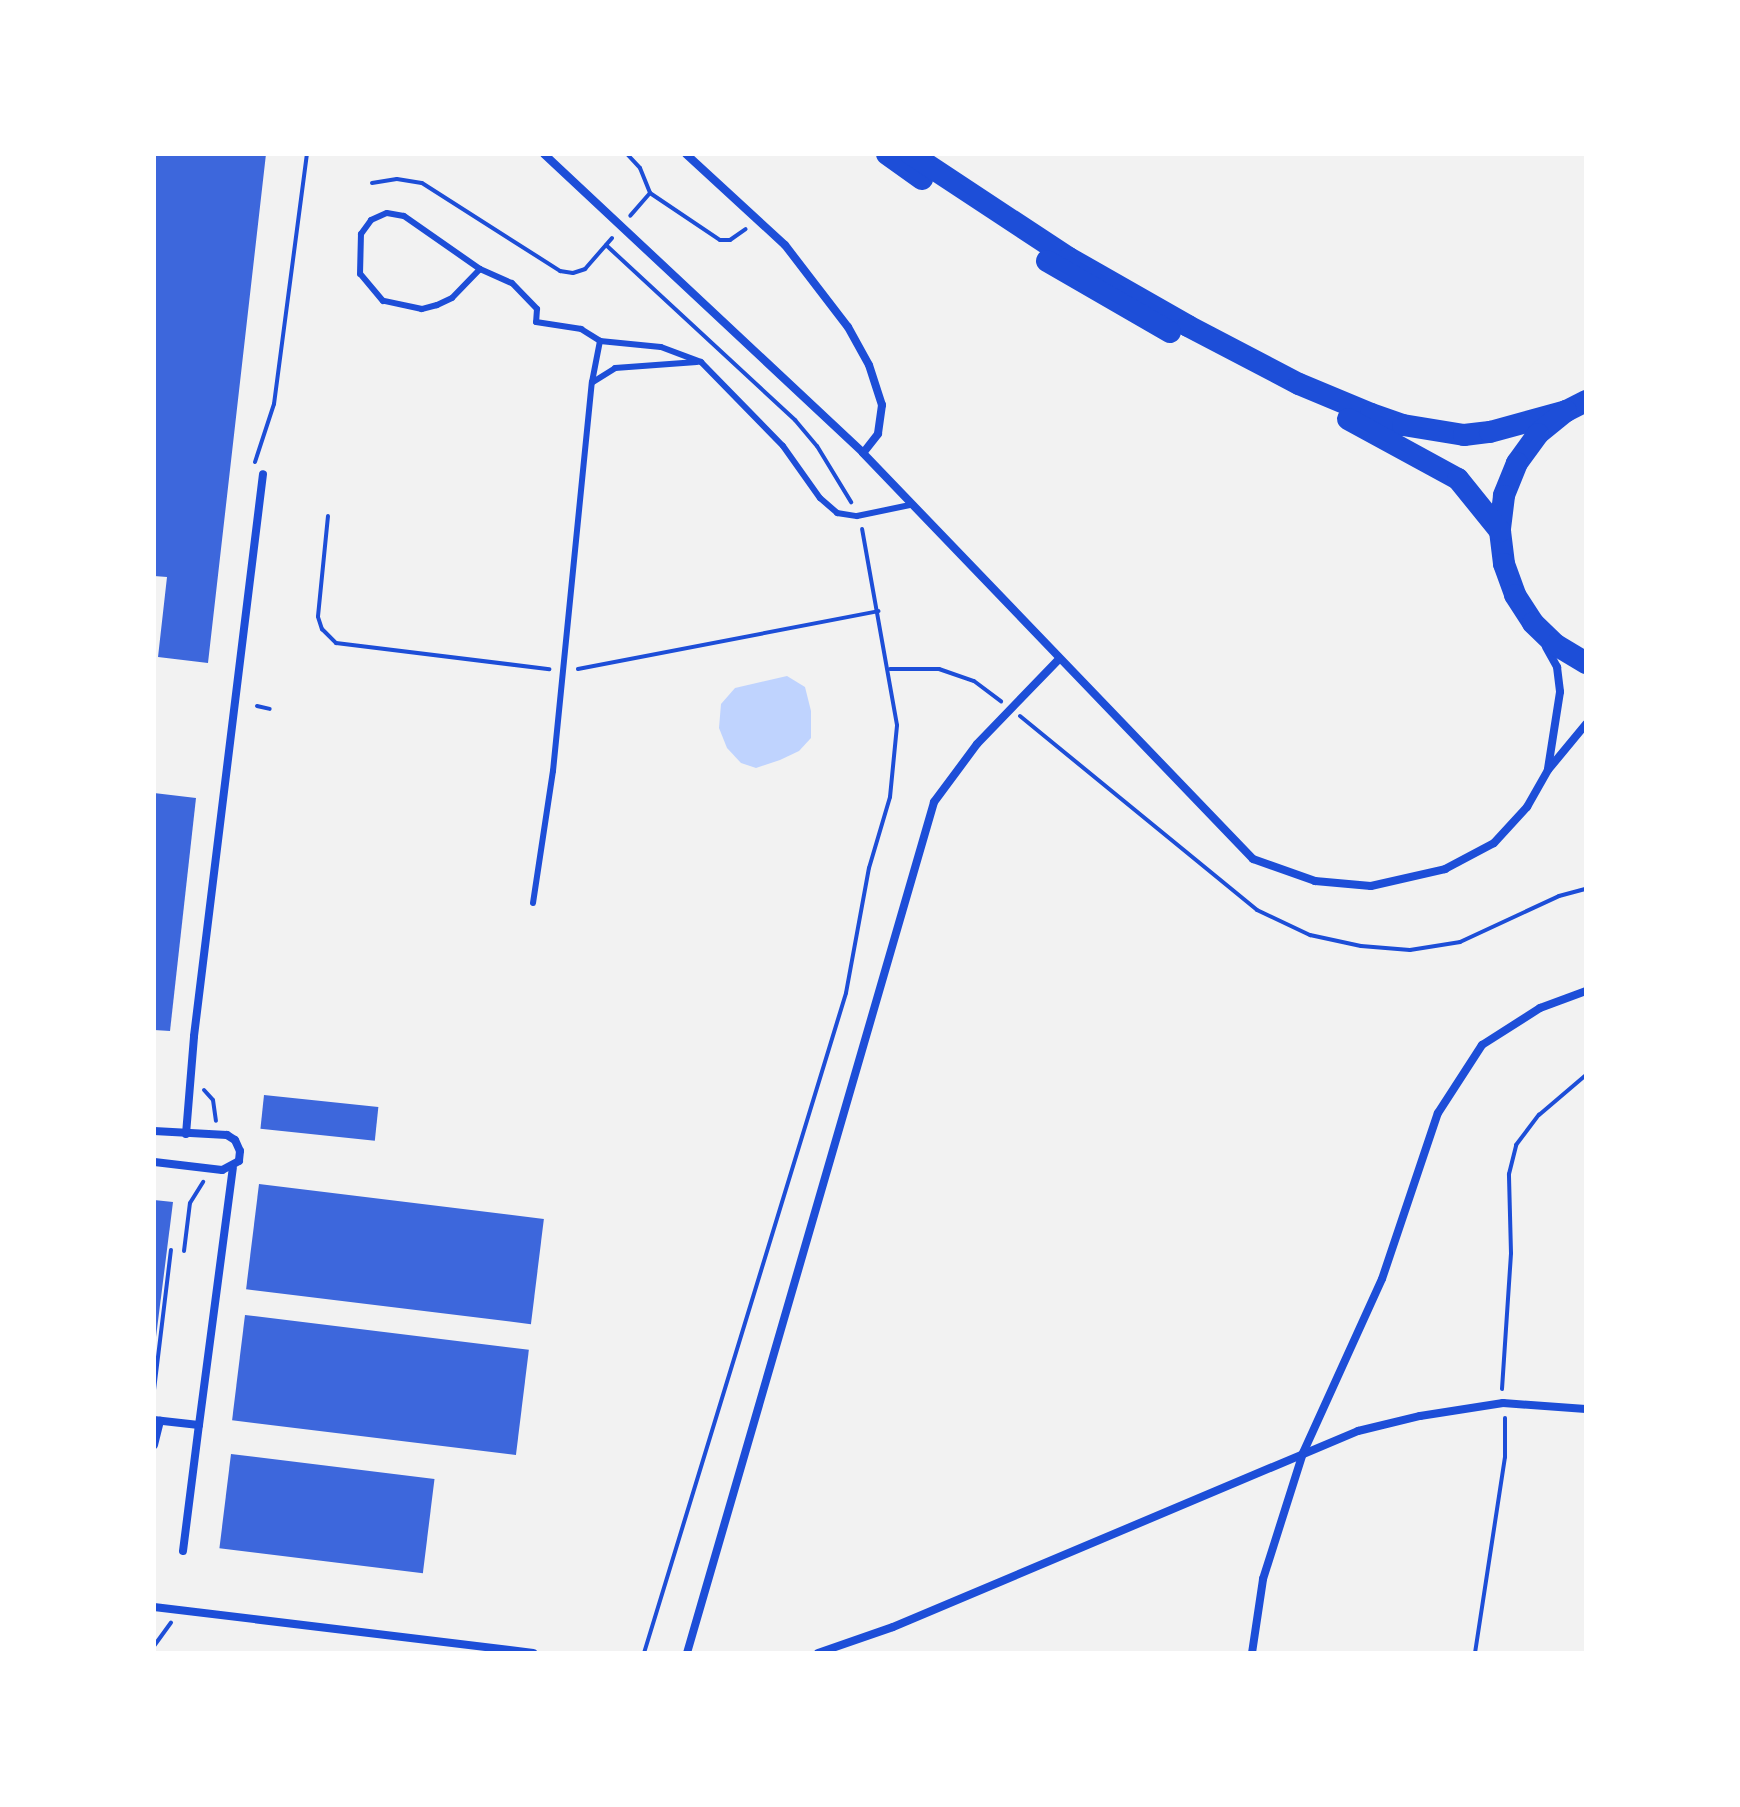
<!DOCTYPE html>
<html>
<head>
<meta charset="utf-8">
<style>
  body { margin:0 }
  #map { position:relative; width:1740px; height:1807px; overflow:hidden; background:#f2f2f2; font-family:"Source Sans 3",sans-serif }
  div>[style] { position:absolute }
  .water>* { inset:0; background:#bfd3fe }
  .building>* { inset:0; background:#3d67dc; transform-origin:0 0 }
  .path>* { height:4px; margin:-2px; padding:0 2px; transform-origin:2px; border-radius:2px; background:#1d4ed8 }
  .service>* { height:6px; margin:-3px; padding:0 3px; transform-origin:3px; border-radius:3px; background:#1d4ed8 }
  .minor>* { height:8px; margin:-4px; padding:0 4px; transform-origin:4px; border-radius:4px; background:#1d4ed8 }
  .trunk>* { height:22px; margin:-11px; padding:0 11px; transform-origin:11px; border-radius:11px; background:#1d4ed8 }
  span { translate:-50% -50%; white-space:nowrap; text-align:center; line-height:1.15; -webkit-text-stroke:6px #fff; paint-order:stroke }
  .frame { position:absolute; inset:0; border:156px solid #fff; pointer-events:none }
</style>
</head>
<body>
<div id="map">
  <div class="water">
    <i style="clip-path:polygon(787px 676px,805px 687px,811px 711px,811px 738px,799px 751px,780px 760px,756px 768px,741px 763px,727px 748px,719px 728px,721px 704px,735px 688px)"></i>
  </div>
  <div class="building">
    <i style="clip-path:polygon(154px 154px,266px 154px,208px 663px,158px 657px,167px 577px,154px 576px)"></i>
    <i style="clip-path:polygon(154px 793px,196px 798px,170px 1031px,154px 1030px)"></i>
    <i style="left:264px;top:1095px;width:115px;height:34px;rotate:6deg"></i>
    <i style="left:259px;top:1184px;width:287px;height:106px;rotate:7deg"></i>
    <i style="clip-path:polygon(154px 1200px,173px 1202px,156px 1337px,154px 1337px)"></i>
    <i style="left:245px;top:1315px;width:286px;height:106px;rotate:7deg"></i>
    <i style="left:231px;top:1454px;width:205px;height:95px;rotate:7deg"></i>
  </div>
  <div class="path">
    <i style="left:627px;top:154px;width:19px;rotate:47deg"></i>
    <i style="left:640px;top:168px;width:27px;rotate:68deg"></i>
    <i style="left:650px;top:193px;width:30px;rotate:131deg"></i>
    <i style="left:372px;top:183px;width:25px;rotate:-9deg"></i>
    <i style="left:397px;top:179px;width:25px;rotate:9deg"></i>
    <i style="left:422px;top:183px;width:164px;rotate:32.5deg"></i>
    <i style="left:560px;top:271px;width:13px;rotate:9deg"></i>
    <i style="left:573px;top:273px;width:13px;rotate:-18deg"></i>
    <i style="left:585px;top:269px;width:41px;rotate:-48.9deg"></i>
    <i style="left:650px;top:193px;width:84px;rotate:33.9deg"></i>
    <i style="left:720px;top:240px;width:10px"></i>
    <i style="left:730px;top:240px;width:19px;rotate:-35deg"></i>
    <i style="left:606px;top:245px;width:258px;rotate:42.8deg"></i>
    <i style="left:795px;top:420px;width:34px;rotate:50deg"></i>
    <i style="left:817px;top:446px;width:66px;rotate:58.7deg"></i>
    <i style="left:255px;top:462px;width:61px;rotate:-71.9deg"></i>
    <i style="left:274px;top:404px;width:252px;rotate:-82.5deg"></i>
    <i style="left:328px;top:516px;width:101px;rotate:95.7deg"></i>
    <i style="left:318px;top:617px;width:13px;rotate:72deg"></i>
    <i style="left:322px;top:629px;width:20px;rotate:45deg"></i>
    <i style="left:336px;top:643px;width:215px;rotate:7deg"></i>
    <i style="left:578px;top:669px;width:306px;rotate:-10.9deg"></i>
    <i style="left:890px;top:669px;width:49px"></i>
    <i style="left:939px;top:669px;width:37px;rotate:19deg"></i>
    <i style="left:974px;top:681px;width:34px;rotate:37deg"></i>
    <i style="left:257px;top:706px;width:13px;rotate:13deg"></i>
    <i style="left:1020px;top:716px;width:306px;rotate:39.3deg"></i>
    <i style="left:1257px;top:910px;width:59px;rotate:25.3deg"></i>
    <i style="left:1310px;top:935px;width:52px;rotate:12.2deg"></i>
    <i style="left:1361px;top:946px;width:49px;rotate:4.7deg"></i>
    <i style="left:1410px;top:950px;width:51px;rotate:-9.1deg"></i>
    <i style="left:1460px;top:942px;width:109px;rotate:-24.9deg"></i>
    <i style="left:1559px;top:896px;width:28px;rotate:-15deg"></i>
    <i style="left:204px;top:1090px;width:13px;rotate:48deg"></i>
    <i style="left:213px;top:1100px;width:21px;rotate:82deg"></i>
    <i style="left:184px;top:1251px;width:48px;rotate:-82.9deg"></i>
    <i style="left:190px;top:1203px;width:25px;rotate:-58deg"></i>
    <i style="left:1502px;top:1389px;width:136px;rotate:-86.2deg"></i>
    <i style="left:1511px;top:1253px;width:79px;rotate:-91.5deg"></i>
    <i style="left:1509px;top:1174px;width:30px;rotate:-76deg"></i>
    <i style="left:1516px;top:1145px;width:38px;rotate:-53deg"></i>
    <i style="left:1539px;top:1115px;width:62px;rotate:-40.4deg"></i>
    <i style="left:154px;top:1390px;width:141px;rotate:-83.1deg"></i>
    <i style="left:154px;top:1646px;width:29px;rotate:-54deg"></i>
    <i style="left:644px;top:1653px;width:690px;rotate:-72.98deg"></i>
    <i style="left:846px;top:993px;width:127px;rotate:-79.6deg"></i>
    <i style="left:869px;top:868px;width:74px;rotate:-73.5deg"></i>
    <i style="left:890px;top:797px;width:72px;rotate:-84.4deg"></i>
    <i style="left:897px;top:725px;width:199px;rotate:-100.1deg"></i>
    <i style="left:1475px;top:1653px;width:198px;rotate:-81.3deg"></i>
    <i style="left:1505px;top:1457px;width:39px;rotate:-90deg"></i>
  </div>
  <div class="service">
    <i style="left:480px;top:269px;width:40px;rotate:134deg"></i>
    <i style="left:452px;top:298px;width:17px;rotate:155deg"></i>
    <i style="left:437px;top:305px;width:16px;rotate:165deg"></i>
    <i style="left:422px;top:309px;width:40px;rotate:-168deg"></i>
    <i style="left:383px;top:301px;width:35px;rotate:-130deg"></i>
    <i style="left:360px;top:274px;width:40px;rotate:-88.6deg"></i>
    <i style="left:361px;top:234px;width:17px;rotate:-54deg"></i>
    <i style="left:371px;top:220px;width:17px;rotate:-24deg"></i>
    <i style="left:387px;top:213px;width:17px;rotate:10deg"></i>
    <i style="left:404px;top:216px;width:93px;rotate:34.9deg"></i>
    <i style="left:480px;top:269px;width:35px;rotate:24deg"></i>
    <i style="left:512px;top:283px;width:36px;rotate:46deg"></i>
    <i style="left:537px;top:309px;width:13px;rotate:94deg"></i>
    <i style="left:536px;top:322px;width:46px;rotate:8.8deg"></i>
    <i style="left:581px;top:329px;width:22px;rotate:32deg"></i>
    <i style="left:600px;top:341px;width:61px;rotate:5.6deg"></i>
    <i style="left:661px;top:347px;width:43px;rotate:20.6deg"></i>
    <i style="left:701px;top:362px;width:117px;rotate:45.7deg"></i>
    <i style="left:783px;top:446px;width:64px;rotate:54.6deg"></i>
    <i style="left:820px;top:498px;width:23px;rotate:41deg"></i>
    <i style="left:837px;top:513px;width:20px;rotate:9deg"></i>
    <i style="left:857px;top:516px;width:54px;rotate:-11.7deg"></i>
    <i style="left:593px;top:382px;width:26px;rotate:-32deg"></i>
    <i style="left:615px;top:368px;width:82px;rotate:-4.2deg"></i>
    <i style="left:533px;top:903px;width:134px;rotate:-81.4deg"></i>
    <i style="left:553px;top:771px;width:391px;rotate:-84.3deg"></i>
    <i style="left:592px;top:382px;width:42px;rotate:-79deg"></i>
  </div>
  <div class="minor">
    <i style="left:544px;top:154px;width:437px;rotate:43.1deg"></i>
    <i style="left:863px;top:453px;width:563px;rotate:46.15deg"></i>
    <i style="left:1253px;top:859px;width:66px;rotate:19.5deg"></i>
    <i style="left:1315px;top:881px;width:56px;rotate:5.1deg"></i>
    <i style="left:1371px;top:886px;width:76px;rotate:-12.9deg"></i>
    <i style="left:1445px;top:869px;width:55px;rotate:-28deg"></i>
    <i style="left:1494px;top:843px;width:49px;rotate:-47.5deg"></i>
    <i style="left:1527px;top:807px;width:43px;rotate:-60.4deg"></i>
    <i style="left:1548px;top:770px;width:60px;rotate:-50.4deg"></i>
    <i style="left:686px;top:154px;width:134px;rotate:42.6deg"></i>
    <i style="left:785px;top:245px;width:103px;rotate:52.5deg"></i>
    <i style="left:848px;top:327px;width:43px;rotate:61.1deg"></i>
    <i style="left:869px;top:365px;width:42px;rotate:72deg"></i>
    <i style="left:882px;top:405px;width:29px;rotate:98deg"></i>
    <i style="left:878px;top:434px;width:24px;rotate:128deg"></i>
    <i style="left:1546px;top:647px;width:23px;rotate:61deg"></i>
    <i style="left:1557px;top:667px;width:25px;rotate:83deg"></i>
    <i style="left:1560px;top:692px;width:78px;rotate:98.9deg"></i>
    <i style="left:154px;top:1131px;width:73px;rotate:3.1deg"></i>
    <i style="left:227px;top:1135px;width:9px;rotate:32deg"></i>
    <i style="left:235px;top:1140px;width:12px;rotate:66deg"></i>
    <i style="left:240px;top:1151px;width:10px;rotate:96deg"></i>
    <i style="left:239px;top:1161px;width:19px;rotate:152deg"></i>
    <i style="left:222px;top:1170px;width:68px;rotate:-173.3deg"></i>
    <i style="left:186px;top:1134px;width:98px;rotate:-85.3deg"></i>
    <i style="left:194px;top:1036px;width:566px;rotate:-83deg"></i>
    <i style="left:154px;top:1420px;width:45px;rotate:6.3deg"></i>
    <i style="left:199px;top:1425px;width:259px;rotate:-82.5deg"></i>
    <i style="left:154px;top:1445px;width:25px;rotate:-76deg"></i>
    <i style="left:183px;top:1551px;width:127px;rotate:-82.8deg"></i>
    <i style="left:154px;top:1607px;width:382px;rotate:6.9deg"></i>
    <i style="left:687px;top:1653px;width:886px;rotate:-73.81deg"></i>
    <i style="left:934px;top:802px;width:72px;rotate:-53.4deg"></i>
    <i style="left:977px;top:744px;width:118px;rotate:-46deg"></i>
    <i style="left:818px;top:1653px;width:79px;rotate:-19.1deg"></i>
    <i style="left:893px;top:1627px;width:505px;rotate:-22.86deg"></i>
    <i style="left:1358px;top:1431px;width:64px;rotate:-13.6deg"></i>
    <i style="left:1420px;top:1416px;width:84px;rotate:-8.9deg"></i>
    <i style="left:1503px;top:1403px;width:83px;rotate:4.1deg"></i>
    <i style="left:1252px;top:1653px;width:75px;rotate:-81.5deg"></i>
    <i style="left:1263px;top:1579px;width:132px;rotate:-72.4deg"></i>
    <i style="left:1303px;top:1453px;width:191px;rotate:-65.6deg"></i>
    <i style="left:1382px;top:1279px;width:175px;rotate:-71.4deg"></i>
    <i style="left:1438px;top:1113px;width:81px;rotate:-57.1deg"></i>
    <i style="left:1482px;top:1045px;width:69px;rotate:-32.5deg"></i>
    <i style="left:1540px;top:1008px;width:49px;rotate:-20.3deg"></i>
  </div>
  <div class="trunk">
    <i style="left:887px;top:154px;width:43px;rotate:35.5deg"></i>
    <i style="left:911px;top:154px;width:189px;rotate:33.4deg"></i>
    <i style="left:1069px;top:258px;width:137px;rotate:29.7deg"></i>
    <i style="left:1188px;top:326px;width:125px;rotate:27.6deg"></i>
    <i style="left:1299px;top:384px;width:78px;rotate:22.6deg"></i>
    <i style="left:1371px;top:414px;width:34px;rotate:19deg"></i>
    <i style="left:1403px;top:425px;width:62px;rotate:9.3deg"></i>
    <i style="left:1464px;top:435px;width:26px;rotate:-7deg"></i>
    <i style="left:1490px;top:432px;width:79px;rotate:-15.4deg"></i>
    <i style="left:1047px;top:261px;width:142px;rotate:30deg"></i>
    <i style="left:1586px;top:401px;width:22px;rotate:153deg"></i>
    <i style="left:1566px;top:411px;width:36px;rotate:141deg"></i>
    <i style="left:1538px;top:434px;width:36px;rotate:126deg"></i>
    <i style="left:1517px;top:463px;width:35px;rotate:112deg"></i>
    <i style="left:1504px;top:496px;width:35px;rotate:97deg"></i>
    <i style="left:1500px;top:531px;width:33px;rotate:83deg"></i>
    <i style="left:1504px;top:564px;width:33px;rotate:70deg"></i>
    <i style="left:1515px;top:595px;width:33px;rotate:57deg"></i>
    <i style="left:1533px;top:623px;width:32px;rotate:44deg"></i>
    <i style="left:1556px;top:645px;width:35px;rotate:31deg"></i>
    <i style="left:1348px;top:419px;width:125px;rotate:28.6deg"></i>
    <i style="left:1458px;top:479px;width:67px;rotate:51.1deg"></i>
  </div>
  <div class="frame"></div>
</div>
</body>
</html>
